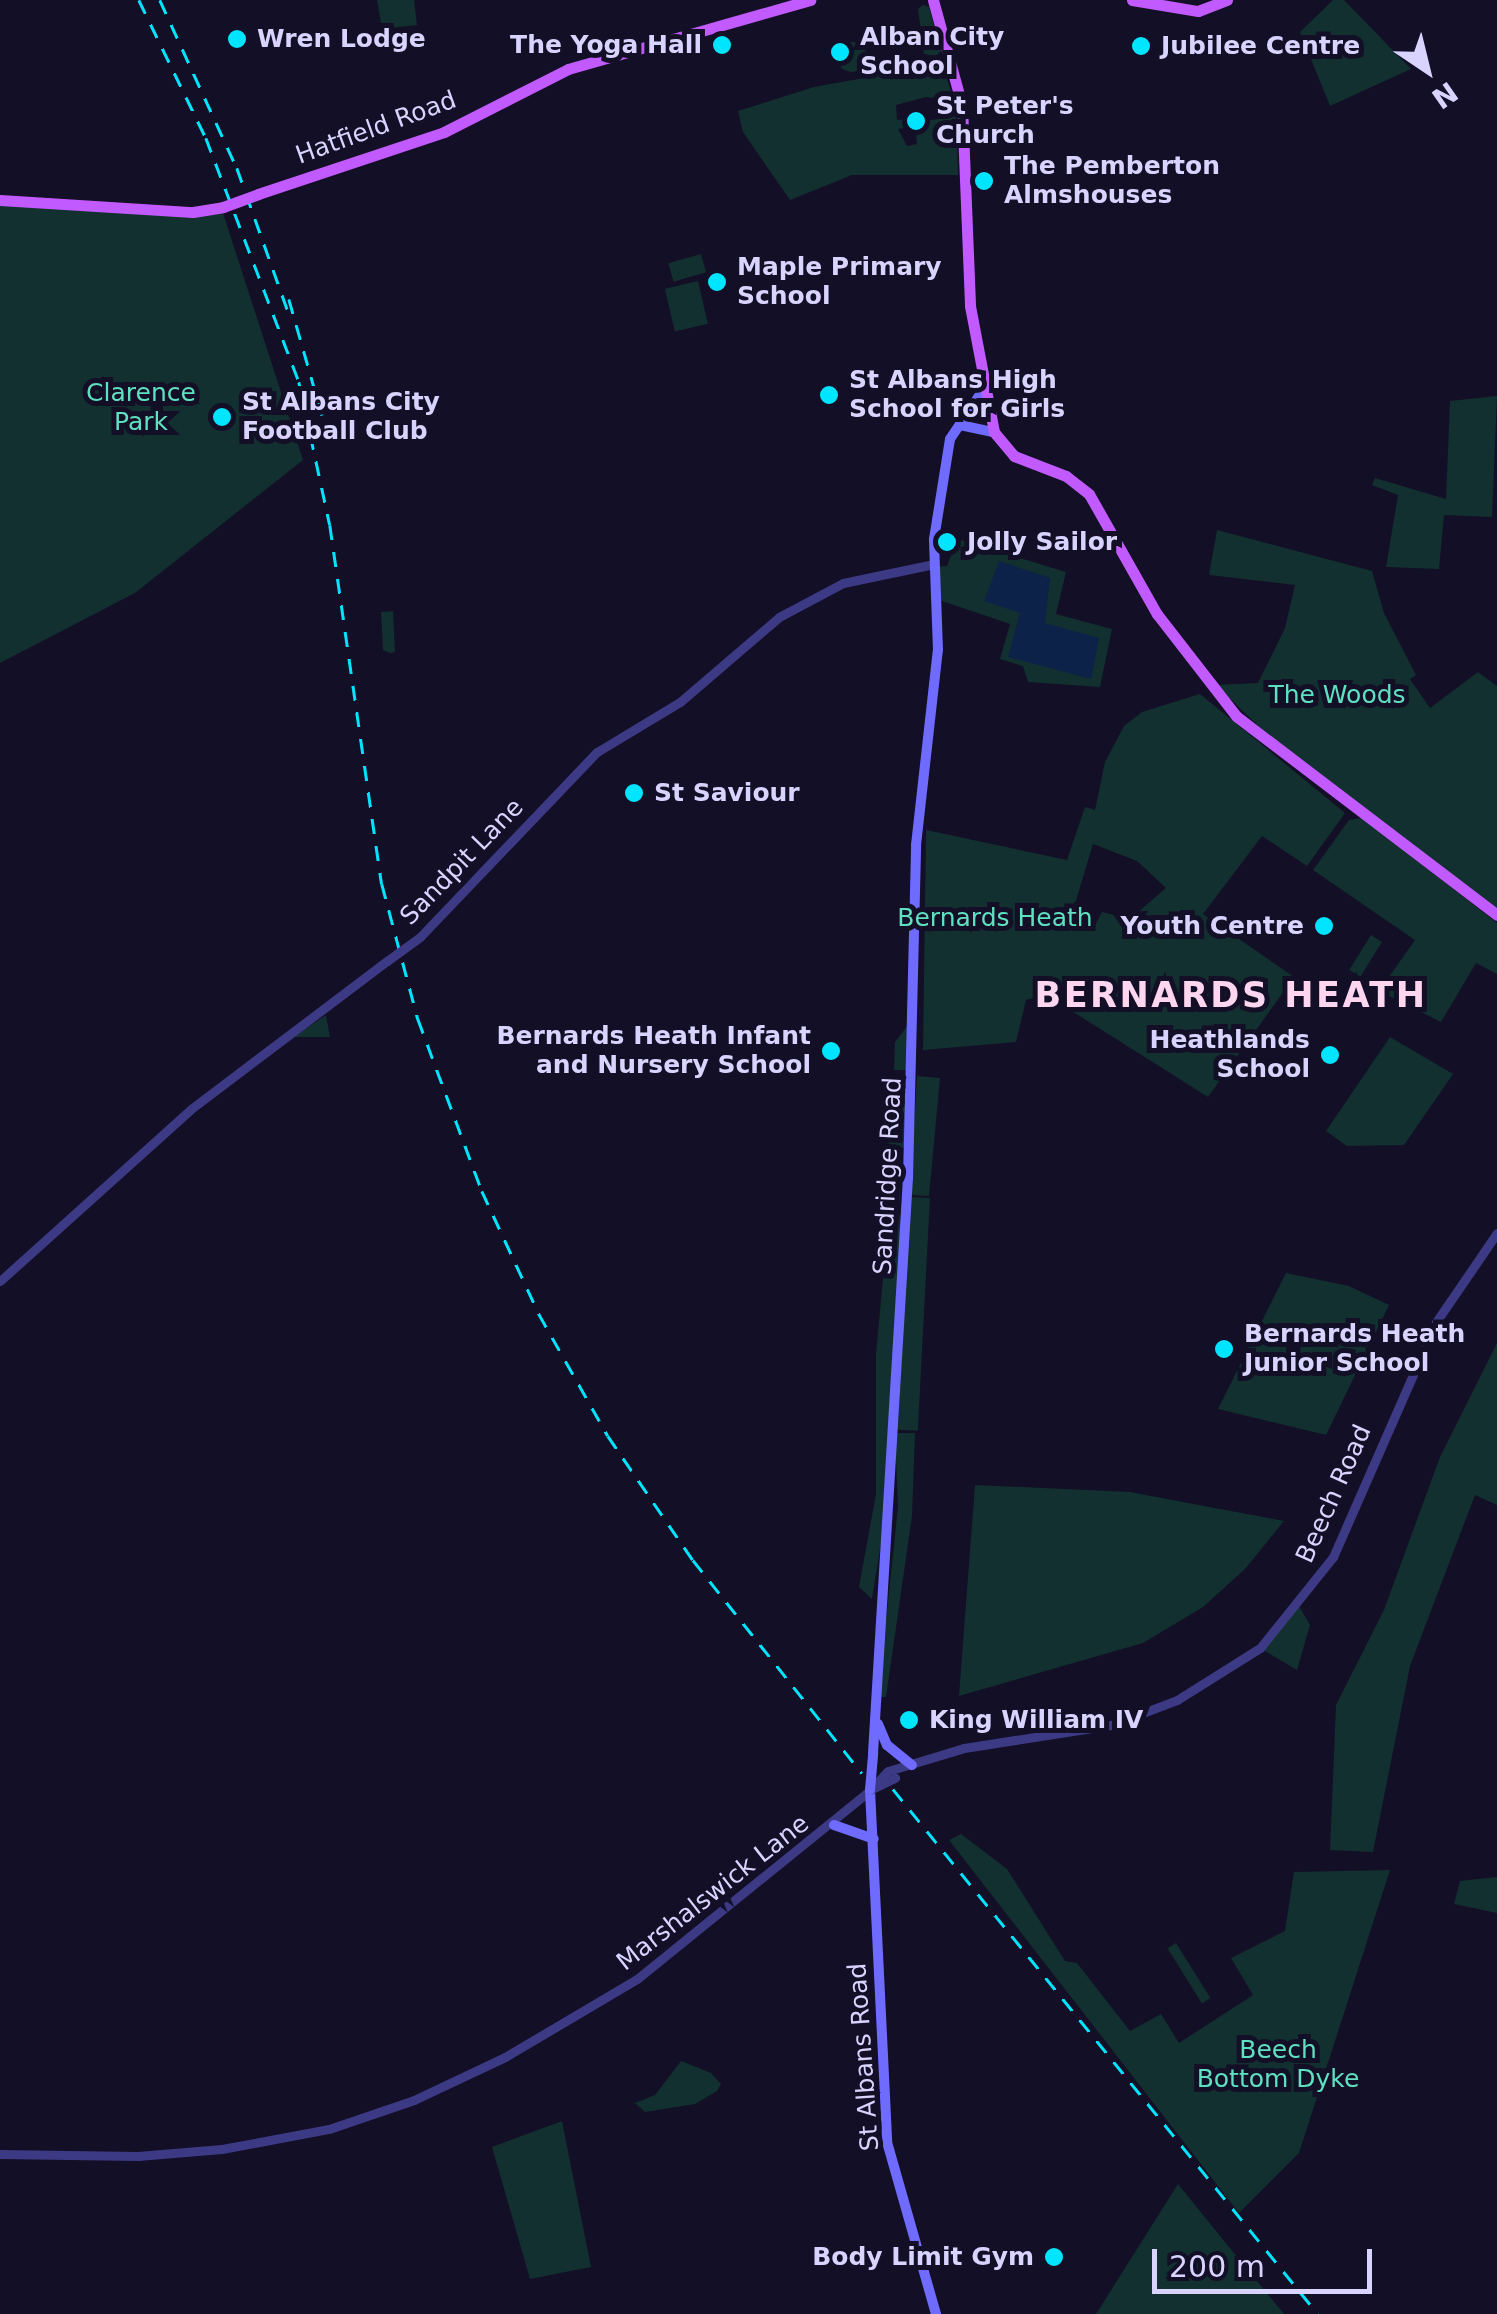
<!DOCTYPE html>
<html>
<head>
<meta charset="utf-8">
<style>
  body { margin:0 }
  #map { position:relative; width:1497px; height:2314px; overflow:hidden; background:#130f26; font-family:"DejaVu Sans",sans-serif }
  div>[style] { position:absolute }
  .green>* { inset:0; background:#12302f; transform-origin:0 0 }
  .round { border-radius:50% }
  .water>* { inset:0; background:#0c2248 }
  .tertiary>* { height:9px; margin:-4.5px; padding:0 4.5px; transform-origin:4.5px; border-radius:4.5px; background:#3d3a85 }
  .secondary>* { height:10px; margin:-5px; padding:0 5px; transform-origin:5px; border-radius:5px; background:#6f6bff }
  .primary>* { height:11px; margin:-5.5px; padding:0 5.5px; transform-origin:5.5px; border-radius:5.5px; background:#c25bff }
  .rail>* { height:2.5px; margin-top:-1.25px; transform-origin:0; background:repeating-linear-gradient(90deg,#00e5ff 0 15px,transparent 0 27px) }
  .tertiary-bridge>* { height:9px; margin:-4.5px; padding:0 4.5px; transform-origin:4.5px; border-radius:4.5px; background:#3d3a85 }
  .secondary-bridge>* { height:10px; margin:-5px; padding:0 5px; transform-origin:5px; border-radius:5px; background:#6f6bff }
  .primary-bridge>* { height:11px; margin:-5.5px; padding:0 5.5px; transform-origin:5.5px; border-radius:5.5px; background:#c25bff }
  .dots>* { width:28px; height:28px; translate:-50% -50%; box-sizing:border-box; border:5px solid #130f26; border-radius:50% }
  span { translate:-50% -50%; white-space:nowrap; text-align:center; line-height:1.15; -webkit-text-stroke:10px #130f26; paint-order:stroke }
  .poi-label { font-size:25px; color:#d9d4ff; font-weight:700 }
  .left { translate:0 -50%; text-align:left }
  .right { translate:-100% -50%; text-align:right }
  .street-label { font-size:25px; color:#d9d4ff }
  .park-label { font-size:25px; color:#5fe0c0 }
  .district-label { font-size:35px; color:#ffd6f0; font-weight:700; letter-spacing:2.5px }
  .north { position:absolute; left:1377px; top:20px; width:100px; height:100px; -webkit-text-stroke:8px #130f26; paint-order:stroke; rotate:145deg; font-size:28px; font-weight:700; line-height:40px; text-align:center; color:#d9d4ff }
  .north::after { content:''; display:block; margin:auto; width:35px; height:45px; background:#d9d4ff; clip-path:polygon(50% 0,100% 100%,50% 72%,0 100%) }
  .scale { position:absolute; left:1152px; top:2249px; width:220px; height:45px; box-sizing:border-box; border:5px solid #d9d4ff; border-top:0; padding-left:12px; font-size:30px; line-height:35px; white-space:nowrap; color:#d9d4ff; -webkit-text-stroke:8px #130f26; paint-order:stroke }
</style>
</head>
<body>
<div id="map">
  <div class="green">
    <i style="clip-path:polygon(377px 0,414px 0,417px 25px,382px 29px)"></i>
    <i style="clip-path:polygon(1333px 0,1344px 0,1411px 69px,1330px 106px,1300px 32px)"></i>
    <i style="clip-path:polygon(923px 5px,929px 7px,941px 51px,936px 56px,924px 54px,918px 9px)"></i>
    <i class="round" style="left:837px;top:42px;width:30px;height:30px"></i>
    <i style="clip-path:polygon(evenodd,942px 64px,956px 106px,958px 175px,852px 175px,790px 200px,743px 132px,738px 111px,814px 87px,942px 64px,926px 97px,944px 99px,947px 118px,914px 122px,922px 133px,916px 135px,917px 144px,907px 146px,898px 129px,909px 127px,908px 119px,897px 120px,896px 105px,926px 97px)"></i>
    <i style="clip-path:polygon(0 205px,222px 210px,303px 460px,135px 593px,0 663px)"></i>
    <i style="left:701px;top:254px;width:19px;height:34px;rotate:74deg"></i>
    <i style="left:698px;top:281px;width:44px;height:34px;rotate:77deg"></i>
    <i style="clip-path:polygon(1497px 396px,1492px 517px,1444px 515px,1439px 569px,1386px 567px,1398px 495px,1372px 485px,1375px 478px,1446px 499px,1450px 401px)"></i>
    <i style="clip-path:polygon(1217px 530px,1372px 571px,1384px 613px,1416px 675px,1410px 679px,1430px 708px,1478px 672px,1497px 686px,1497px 911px,1283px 750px,1216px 685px,1258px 683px,1285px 628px,1295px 585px,1209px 575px)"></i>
    <i style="clip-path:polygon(957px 539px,1066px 572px,1056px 614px,1112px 629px,1100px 687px,1028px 682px,1023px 666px,1000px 659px,1010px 624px,939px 600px,937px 567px,947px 566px)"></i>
    <i style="clip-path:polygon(393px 611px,395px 652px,390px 653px,383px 650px,381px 612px)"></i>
    <i style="clip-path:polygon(evenodd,1200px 694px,1345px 813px,1307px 866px,1262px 836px,1203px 914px,1294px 977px,1208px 1097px,1056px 1001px,1037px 997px,1026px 1000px,1016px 1042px,923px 1050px,926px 830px,1067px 860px,1085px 807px,1095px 810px,1105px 762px,1124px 726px,1142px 712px,1200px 694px,1093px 844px,1137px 861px,1166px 888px,1130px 919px,1102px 912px,1092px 931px,1069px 924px,1093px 844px)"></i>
    <i style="clip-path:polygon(1362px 818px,1497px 923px,1497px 974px,1476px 963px,1441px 1022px,1379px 991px,1415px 940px,1313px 870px,1349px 820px)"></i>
    <i style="left:1371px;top:935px;width:13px;height:41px;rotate:32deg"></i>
    <i style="clip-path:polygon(326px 1015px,330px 1037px,294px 1037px)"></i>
    <i style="clip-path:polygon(908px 1025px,906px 1070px,894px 1070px,895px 1042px)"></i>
    <i style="clip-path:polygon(1390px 1037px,1453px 1074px,1404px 1145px,1347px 1146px,1326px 1131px)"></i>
    <i style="clip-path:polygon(917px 1076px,940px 1078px,929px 1196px,910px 1195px)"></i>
    <i style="left:913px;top:1084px;width:64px;height:21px;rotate:94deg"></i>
    <i style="clip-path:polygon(888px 1156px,901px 1157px,900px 1201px,888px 1197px)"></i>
    <i style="left:930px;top:1198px;width:233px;height:20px;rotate:93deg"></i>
    <i style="clip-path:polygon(890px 1203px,899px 1208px,900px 1231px,884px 1524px,872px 1599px,859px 1587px,876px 1494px,876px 1354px)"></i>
    <i style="clip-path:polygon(1286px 1273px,1349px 1286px,1389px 1305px,1326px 1435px,1218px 1409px)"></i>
    <i style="clip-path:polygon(1497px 1343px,1497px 1505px,1475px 1495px,1410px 1666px,1373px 1852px,1330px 1850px,1336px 1705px,1384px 1610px,1440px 1457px)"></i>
    <i style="clip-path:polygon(895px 1433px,915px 1433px,912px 1516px,886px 1697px,878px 1697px,898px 1507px)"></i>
    <i style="clip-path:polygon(975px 1485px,1130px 1492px,1284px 1521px,1245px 1569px,1203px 1607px,1143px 1643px,959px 1696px)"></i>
    <i style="clip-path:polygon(1299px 1606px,1310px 1625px,1297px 1670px,1260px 1648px)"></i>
    <i style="clip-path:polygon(961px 1834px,1007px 1869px,1065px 1961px,1077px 1963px,1130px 2031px,1161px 2014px,1179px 2043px,1253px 1995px,1231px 1958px,1285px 1931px,1294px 1872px,1390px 1870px,1299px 2153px,1239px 2213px,949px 1840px)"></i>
    <i style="clip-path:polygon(1497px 1877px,1497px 1913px,1454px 1904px,1460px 1881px)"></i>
    <i style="left:1176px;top:1943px;width:65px;height:10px;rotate:58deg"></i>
    <i style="clip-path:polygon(681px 2061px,711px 2073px,721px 2084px,717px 2091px,695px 2104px,645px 2112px,635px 2103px,655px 2095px)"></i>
    <i style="clip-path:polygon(562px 2121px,591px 2267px,530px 2279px,492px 2147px)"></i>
    <i style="clip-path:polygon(1178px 2184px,1229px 2247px,1284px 2314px,1096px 2314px)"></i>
  </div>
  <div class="water">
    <i style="clip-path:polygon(999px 561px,1050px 578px,1045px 623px,1099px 638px,1091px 679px,1008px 657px,1020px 613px,984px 601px)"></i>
  </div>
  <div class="tertiary">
    <i style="left:420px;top:937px;width:256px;rotate:-46.3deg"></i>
    <i style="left:597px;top:752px;width:97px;rotate:-31.1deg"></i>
    <i style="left:680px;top:702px;width:130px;rotate:-40.6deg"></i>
    <i style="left:779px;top:617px;width:72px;rotate:-28deg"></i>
    <i style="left:843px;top:583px;width:93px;rotate:-11.8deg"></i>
    <i style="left:0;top:1281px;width:257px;rotate:-42deg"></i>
    <i style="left:191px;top:1109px;width:246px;rotate:-37.1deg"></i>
    <i style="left:888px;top:1771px;width:79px;rotate:-16.8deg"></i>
    <i style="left:964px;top:1748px;width:149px;rotate:-8.9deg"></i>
    <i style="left:1111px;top:1725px;width:71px;rotate:-20.7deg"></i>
    <i style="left:1177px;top:1700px;width:98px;rotate:-32.1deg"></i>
    <i style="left:1260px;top:1648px;width:117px;rotate:-51.3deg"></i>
    <i style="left:1333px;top:1557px;width:257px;rotate:-66.3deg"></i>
    <i style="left:1436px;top:1322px;width:108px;rotate:-55.6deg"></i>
    <i style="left:0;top:2154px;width:138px;rotate:0.8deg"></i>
    <i style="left:138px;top:2156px;width:84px;rotate:-4.8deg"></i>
    <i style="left:222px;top:2149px;width:109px;rotate:-10.6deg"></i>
    <i style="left:329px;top:2129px;width:90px;rotate:-18.8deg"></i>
    <i style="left:414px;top:2100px;width:101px;rotate:-25.3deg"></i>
    <i style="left:505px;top:2057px;width:153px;rotate:-30.6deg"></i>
    <i style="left:637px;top:1979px;width:300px;rotate:-39deg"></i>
  </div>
  <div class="secondary">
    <i style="left:960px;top:425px;width:35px;rotate:12deg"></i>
    <i style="left:878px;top:1724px;width:23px;rotate:67deg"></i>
    <i style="left:887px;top:1745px;width:32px;rotate:39deg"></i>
    <i style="left:873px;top:1753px;width:576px;rotate:-86.52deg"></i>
    <i style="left:908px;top:1178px;width:333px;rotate:-88.6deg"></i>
    <i style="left:916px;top:845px;width:196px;rotate:-83.6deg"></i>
    <i style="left:938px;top:650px;width:111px;rotate:-92.1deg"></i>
    <i style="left:934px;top:539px;width:101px;rotate:-80.9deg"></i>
    <i style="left:950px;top:439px;width:59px;rotate:-56deg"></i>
    <i style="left:870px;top:1790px;width:352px;rotate:87.2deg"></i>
    <i style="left:887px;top:2142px;width:179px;rotate:74.1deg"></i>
    <i style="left:834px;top:1825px;width:42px;rotate:19.3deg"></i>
  </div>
  <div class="primary">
    <i style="left:933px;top:0;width:109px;rotate:74.6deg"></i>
    <i style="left:962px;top:105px;width:201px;rotate:87.7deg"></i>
    <i style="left:970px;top:306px;width:128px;rotate:79.2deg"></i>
    <i style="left:994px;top:432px;width:31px;rotate:50deg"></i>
    <i style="left:1014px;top:456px;width:56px;rotate:21deg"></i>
    <i style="left:1066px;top:476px;width:29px;rotate:38deg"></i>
    <i style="left:1089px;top:494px;width:138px;rotate:60.5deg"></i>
    <i style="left:1157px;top:614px;width:129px;rotate:52.2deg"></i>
    <i style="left:1236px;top:716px;width:328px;rotate:37.3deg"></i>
    <i style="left:1132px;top:0;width:67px;rotate:9.5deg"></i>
    <i style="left:1198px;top:11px;width:31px;rotate:-21deg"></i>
    <i style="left:258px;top:194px;width:196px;rotate:-18.4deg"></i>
    <i style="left:444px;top:132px;width:139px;rotate:-26.9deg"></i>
    <i style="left:568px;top:69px;width:252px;rotate:-15.9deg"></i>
    <i style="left:0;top:200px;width:193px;rotate:3.6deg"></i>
    <i style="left:193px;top:212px;width:30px;rotate:-9deg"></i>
  </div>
  <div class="rail">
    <i style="left:139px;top:0;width:153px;rotate:64.1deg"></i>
    <i style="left:206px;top:138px;width:261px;rotate:69.1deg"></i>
    <i style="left:299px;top:382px;width:146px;rotate:77.8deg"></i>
    <i style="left:330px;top:525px;width:363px;rotate:81.8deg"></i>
    <i style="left:382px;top:884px;width:140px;rotate:75.1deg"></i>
    <i style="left:418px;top:1019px;width:184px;rotate:69.6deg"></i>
    <i style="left:482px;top:1191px;width:136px;rotate:65.1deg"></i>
    <i style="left:539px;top:1314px;width:140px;rotate:60.5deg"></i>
    <i style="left:608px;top:1436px;width:150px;rotate:55.6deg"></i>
    <i style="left:693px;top:1560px;width:272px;rotate:51.6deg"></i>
    <i style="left:160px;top:0;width:185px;rotate:65.4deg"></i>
    <i style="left:237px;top:168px;width:155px;rotate:70.4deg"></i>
    <i style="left:289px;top:299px;width:121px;rotate:74.1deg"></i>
    <i style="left:893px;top:1789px;width:675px;rotate:51.01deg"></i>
  </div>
  <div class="tertiary-bridge">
    <i style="left:387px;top:961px;width:41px;rotate:-36deg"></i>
    <i style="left:872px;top:1788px;width:23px;rotate:-47deg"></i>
    <i style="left:870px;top:1790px;width:28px;rotate:-26deg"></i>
  </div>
  <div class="secondary-bridge">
    <i style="left:870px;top:1790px;width:37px;rotate:-85deg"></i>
  </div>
  <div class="primary-bridge">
    <i style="left:223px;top:207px;width:37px;rotate:-20deg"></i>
  </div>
  <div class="dots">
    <i style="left:237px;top:39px;background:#00e5ff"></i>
    <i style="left:722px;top:45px;background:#00e5ff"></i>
    <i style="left:1141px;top:46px;background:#00e5ff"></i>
    <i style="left:840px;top:52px;background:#00e5ff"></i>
    <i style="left:916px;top:121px;background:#00e5ff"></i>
    <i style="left:984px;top:181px;background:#00e5ff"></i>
    <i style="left:717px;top:282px;background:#00e5ff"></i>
    <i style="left:829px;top:395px;background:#00e5ff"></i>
    <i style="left:222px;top:417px;background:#00e5ff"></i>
    <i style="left:947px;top:542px;background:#00e5ff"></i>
    <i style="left:634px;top:793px;background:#00e5ff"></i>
    <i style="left:1324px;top:926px;background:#00e5ff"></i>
    <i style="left:831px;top:1051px;background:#00e5ff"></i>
    <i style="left:1330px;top:1055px;background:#00e5ff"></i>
    <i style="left:1224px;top:1349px;background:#00e5ff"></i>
    <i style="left:909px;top:1720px;background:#00e5ff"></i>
    <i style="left:1054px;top:2257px;background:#00e5ff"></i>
  </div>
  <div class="poi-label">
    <span class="left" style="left:860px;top:52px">Alban City<br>School</span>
    <span class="left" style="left:257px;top:39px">Wren Lodge</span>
    <span class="right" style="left:702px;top:45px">The Yoga Hall</span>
    <span class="left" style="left:1161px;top:46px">Jubilee Centre</span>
    <span class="left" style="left:936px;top:121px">St Peter's<br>Church</span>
    <span class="left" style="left:1004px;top:181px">The Pemberton<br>Almshouses</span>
    <span class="left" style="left:737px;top:282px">Maple Primary<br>School</span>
    <span class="left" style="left:849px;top:395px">St Albans High<br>School for Girls</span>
    <span class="left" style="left:242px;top:417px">St Albans City<br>Football Club</span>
    <span class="left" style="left:967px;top:542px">Jolly Sailor</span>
    <span class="left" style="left:654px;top:793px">St Saviour</span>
    <span class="right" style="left:1304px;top:926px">Youth Centre</span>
    <span class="right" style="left:811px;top:1051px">Bernards Heath Infant<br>and Nursery School</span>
    <span class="right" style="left:1310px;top:1055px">Heathlands<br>School</span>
    <span class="left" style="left:1244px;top:1349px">Bernards Heath<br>Junior School</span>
    <span class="left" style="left:929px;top:1720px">King William IV</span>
    <span class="right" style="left:1034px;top:2257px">Body Limit Gym</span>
  </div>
  <div class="street-label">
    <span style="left:376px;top:128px;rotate:-20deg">Hatfield Road</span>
    <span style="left:462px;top:862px;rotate:-46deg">Sandpit Lane</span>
    <span style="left:888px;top:1176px;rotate:-87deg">Sandridge Road</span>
    <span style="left:1334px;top:1494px;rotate:-66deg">Beech Road</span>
    <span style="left:713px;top:1893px;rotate:-38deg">Marshalswick Lane</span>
    <span style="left:864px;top:2057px;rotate:-94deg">St Albans Road</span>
  </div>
  <div class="park-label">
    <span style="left:141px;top:408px">Clarence<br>Park</span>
    <span style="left:1337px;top:695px">The Woods</span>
    <span style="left:995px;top:918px">Bernards Heath</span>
    <span style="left:1278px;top:2065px">Beech<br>Bottom Dyke</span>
  </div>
  <div class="district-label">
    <span style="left:1231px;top:995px">BERNARDS HEATH</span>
  </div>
  <div class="north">N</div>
  <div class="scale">200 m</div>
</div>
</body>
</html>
